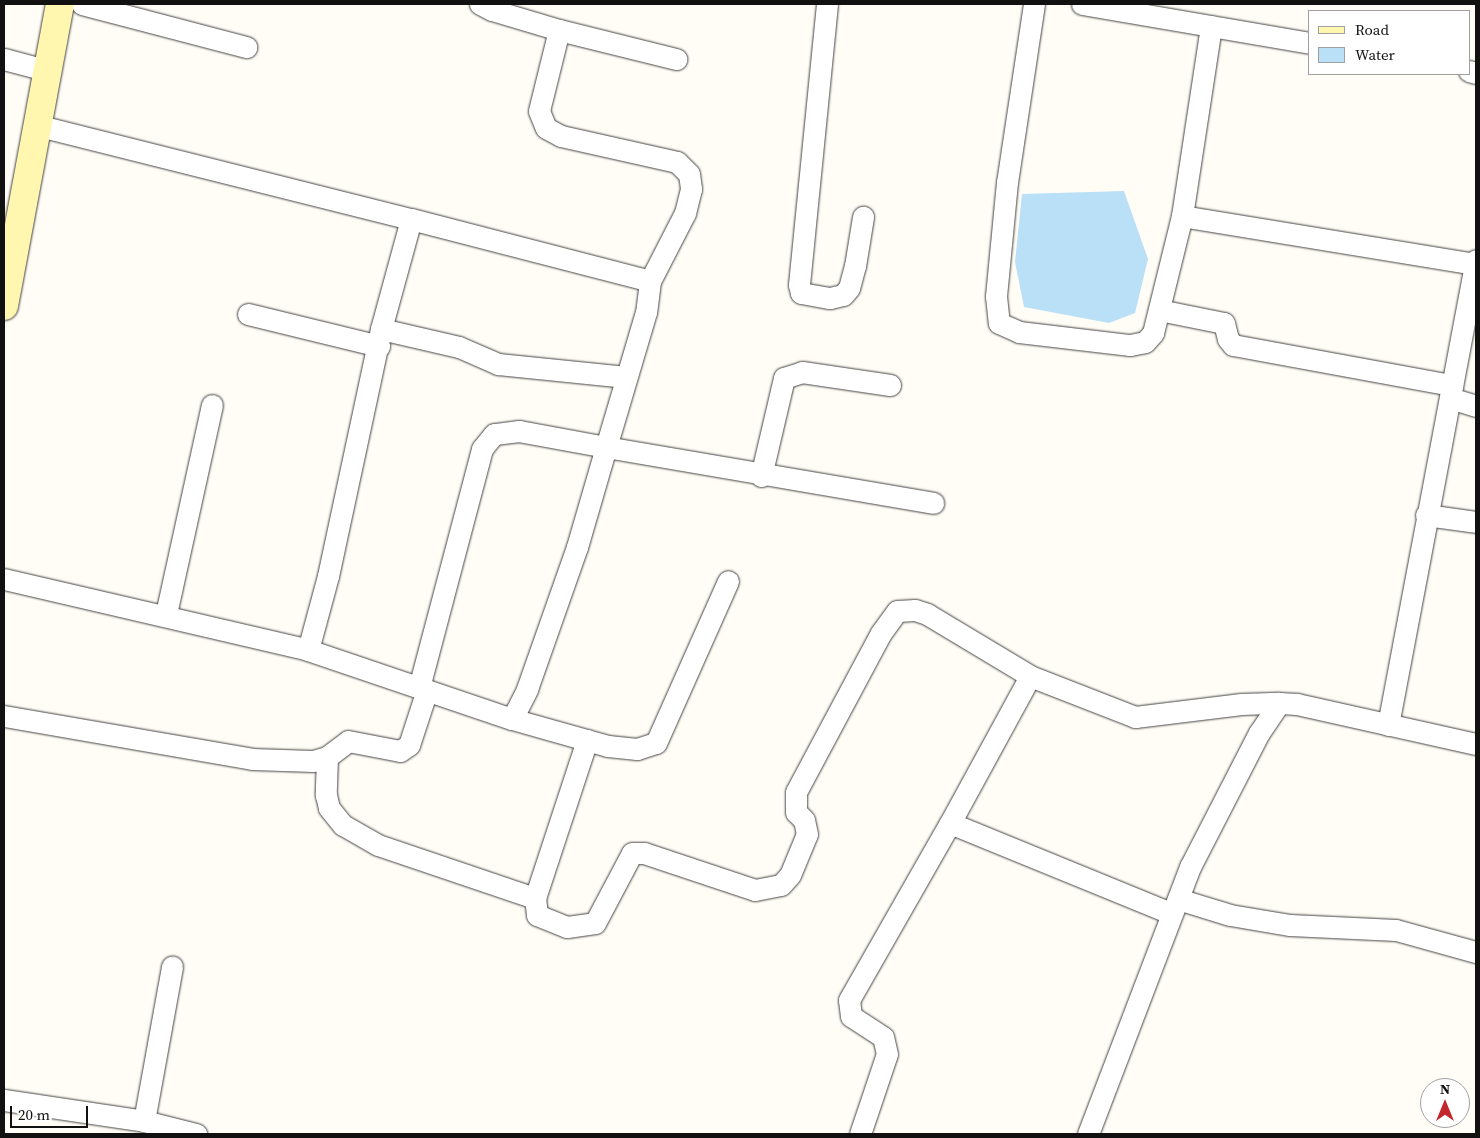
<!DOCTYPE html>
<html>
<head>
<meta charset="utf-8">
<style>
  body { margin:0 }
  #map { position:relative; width:1480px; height:1138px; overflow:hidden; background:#fffdf5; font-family:"Source Serif 4",serif }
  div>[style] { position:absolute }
  .water>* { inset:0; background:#b9e0f7 }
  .roads { filter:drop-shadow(0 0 1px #444) drop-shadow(0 0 1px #444) }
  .street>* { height:21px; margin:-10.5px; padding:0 10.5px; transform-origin:10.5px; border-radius:10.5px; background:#fff }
  .secondary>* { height:28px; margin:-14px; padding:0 14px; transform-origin:14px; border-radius:14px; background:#fff6b0 }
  span { translate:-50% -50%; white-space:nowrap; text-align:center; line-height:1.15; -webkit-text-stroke:5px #fff; paint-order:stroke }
  .frame { position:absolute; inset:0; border:5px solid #111; pointer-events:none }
  .legend { position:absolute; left:1308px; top:10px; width:162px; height:65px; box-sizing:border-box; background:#fff; border:1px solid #a0a0a0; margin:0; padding:6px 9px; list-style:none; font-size:15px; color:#111 }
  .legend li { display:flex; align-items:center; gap:10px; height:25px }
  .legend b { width:25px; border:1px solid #a0a0a0 }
  .north { position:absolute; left:1420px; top:1078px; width:50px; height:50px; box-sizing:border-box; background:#fff; border:1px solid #a0a0a0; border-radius:50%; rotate:0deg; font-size:14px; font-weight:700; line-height:20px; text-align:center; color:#111 }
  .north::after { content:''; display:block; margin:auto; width:18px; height:22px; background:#c4262e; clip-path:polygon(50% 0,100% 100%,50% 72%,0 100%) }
  .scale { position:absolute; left:10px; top:1106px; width:78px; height:22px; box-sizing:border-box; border:2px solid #111; border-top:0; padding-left:6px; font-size:15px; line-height:18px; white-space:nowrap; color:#111; -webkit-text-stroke:4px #fff; paint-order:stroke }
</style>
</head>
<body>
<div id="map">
  <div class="water">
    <i style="clip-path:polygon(1124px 191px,1148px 259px,1135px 313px,1109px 323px,1024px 307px,1015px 262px,1022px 194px)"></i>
  </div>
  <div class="roads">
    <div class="street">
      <i style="left:82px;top:4px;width:170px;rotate:14.7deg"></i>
      <i style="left:480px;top:4px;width:13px;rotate:27deg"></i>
      <i style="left:492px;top:10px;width:70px;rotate:16.6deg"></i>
      <i style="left:559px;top:30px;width:121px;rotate:13.9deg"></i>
      <i style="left:827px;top:4px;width:282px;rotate:95.7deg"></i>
      <i style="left:799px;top:285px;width:8px;rotate:76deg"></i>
      <i style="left:801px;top:293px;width:29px;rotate:10deg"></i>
      <i style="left:830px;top:298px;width:13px;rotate:-13deg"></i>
      <i style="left:843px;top:295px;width:9px;rotate:-49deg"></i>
      <i style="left:849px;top:288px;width:23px;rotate:-75deg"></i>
      <i style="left:855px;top:266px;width:50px;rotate:-80.7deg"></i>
      <i style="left:1034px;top:4px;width:180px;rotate:98.6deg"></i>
      <i style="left:1007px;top:182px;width:115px;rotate:95.5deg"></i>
      <i style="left:996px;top:296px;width:27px;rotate:84deg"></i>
      <i style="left:999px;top:323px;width:22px;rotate:24deg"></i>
      <i style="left:1019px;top:332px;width:112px;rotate:6.7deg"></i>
      <i style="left:1130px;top:345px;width:15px;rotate:-11deg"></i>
      <i style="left:1145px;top:342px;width:12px;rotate:-48deg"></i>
      <i style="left:1153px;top:333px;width:121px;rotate:-76.1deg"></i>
      <i style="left:1182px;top:216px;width:192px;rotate:-81.3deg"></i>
      <i style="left:1082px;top:4px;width:230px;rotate:9.7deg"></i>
      <i style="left:559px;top:30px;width:83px;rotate:103.9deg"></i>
      <i style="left:539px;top:111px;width:18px;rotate:68deg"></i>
      <i style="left:546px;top:128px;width:17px;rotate:28deg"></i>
      <i style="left:561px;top:136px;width:119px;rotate:12.6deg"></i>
      <i style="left:677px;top:162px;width:17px;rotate:45deg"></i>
      <i style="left:689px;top:174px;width:15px;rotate:82deg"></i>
      <i style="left:691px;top:189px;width:25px;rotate:104deg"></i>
      <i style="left:685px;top:213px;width:76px;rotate:117.2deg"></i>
      <i style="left:4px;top:59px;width:47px;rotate:14.9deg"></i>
      <i style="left:1469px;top:71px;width:7px;rotate:16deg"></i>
      <i style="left:40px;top:126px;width:382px;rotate:14.1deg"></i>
      <i style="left:1182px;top:216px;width:298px;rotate:9.3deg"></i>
      <i style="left:1159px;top:310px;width:66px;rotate:11.3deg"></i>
      <i style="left:1224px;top:323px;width:16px;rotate:76deg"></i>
      <i style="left:1228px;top:339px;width:8px;rotate:50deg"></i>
      <i style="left:1233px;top:345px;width:223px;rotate:10.4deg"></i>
      <i style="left:248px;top:314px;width:135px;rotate:13.7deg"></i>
      <i style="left:381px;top:329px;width:80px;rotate:13deg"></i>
      <i style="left:459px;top:347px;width:43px;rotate:23.6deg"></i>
      <i style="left:498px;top:364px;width:129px;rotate:5.8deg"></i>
      <i style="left:1450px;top:398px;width:27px;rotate:17deg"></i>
      <i style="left:761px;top:476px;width:101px;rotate:-76.8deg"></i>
      <i style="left:784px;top:378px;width:19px;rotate:-18deg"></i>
      <i style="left:802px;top:372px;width:89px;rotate:8.4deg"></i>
      <i style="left:1426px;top:515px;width:50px;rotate:8deg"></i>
      <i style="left:4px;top:579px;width:312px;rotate:13.1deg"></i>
      <i style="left:308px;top:650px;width:215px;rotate:18.7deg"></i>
      <i style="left:512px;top:719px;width:34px;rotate:-63deg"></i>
      <i style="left:527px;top:689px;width:151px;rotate:-70.6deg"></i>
      <i style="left:577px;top:547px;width:104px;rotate:-73.8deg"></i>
      <i style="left:606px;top:447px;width:332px;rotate:9.7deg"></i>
      <i style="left:166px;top:614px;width:214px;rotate:-77.6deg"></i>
      <i style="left:308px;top:650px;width:77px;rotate:-74.9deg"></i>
      <i style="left:328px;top:576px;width:253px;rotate:-77.9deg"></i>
      <i style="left:381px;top:329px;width:114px;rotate:-74.7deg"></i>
      <i style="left:411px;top:219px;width:247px;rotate:14.5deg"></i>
      <i style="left:650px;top:281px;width:31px;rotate:97deg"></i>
      <i style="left:646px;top:312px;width:141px;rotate:106.5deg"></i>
      <i style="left:606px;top:447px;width:88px;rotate:-169.6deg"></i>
      <i style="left:519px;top:431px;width:25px;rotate:173deg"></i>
      <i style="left:494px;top:434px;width:19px;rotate:129deg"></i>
      <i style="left:482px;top:449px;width:246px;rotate:104.8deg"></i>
      <i style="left:4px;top:716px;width:252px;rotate:9.8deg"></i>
      <i style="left:252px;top:759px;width:61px;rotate:1.9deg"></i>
      <i style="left:313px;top:761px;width:15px;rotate:-16deg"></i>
      <i style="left:327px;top:757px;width:26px;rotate:-37deg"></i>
      <i style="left:348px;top:741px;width:53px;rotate:10.9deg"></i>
      <i style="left:400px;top:751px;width:11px;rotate:-34deg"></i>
      <i style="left:409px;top:745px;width:58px;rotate:-71.9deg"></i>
      <i style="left:512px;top:719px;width:100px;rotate:15.7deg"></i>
      <i style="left:608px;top:746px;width:29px;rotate:6deg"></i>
      <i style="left:637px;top:749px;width:20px;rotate:-18deg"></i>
      <i style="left:656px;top:743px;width:177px;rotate:-66deg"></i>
      <i style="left:1388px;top:725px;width:473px;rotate:-79.3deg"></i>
      <i style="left:587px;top:740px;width:166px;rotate:108.2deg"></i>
      <i style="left:535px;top:898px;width:17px;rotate:83deg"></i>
      <i style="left:537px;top:915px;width:32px;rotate:22deg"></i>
      <i style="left:567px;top:927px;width:28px;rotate:-8deg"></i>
      <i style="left:595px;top:923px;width:79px;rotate:-62.1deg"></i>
      <i style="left:632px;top:853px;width:12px"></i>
      <i style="left:644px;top:853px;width:117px;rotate:18.4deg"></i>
      <i style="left:755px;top:890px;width:26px;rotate:-11deg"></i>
      <i style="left:781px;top:885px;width:13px;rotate:-48deg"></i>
      <i style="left:790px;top:875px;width:44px;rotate:-67.5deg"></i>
      <i style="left:807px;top:834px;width:14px;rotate:-102deg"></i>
      <i style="left:804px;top:820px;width:11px;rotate:-135deg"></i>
      <i style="left:796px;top:812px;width:20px;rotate:-90deg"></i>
      <i style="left:796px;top:792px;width:180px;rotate:-61.9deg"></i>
      <i style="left:881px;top:633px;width:27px;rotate:-54deg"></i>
      <i style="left:897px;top:611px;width:18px;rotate:-3deg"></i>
      <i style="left:915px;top:610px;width:13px;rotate:18deg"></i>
      <i style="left:927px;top:614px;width:120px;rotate:31deg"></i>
      <i style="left:1030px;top:676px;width:113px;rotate:21.3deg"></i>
      <i style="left:1135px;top:717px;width:107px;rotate:-7deg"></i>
      <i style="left:1241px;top:704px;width:38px;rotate:-2deg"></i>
      <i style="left:327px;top:757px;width:38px;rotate:92deg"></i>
      <i style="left:326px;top:795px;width:13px;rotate:77deg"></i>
      <i style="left:329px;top:808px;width:22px;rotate:51deg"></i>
      <i style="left:343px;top:825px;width:40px;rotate:29.7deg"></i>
      <i style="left:378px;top:845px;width:166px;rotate:18.7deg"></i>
      <i style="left:950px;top:823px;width:238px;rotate:22.2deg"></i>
      <i style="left:1178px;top:899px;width:54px;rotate:17.1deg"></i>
      <i style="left:1230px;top:915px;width:61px;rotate:9.5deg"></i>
      <i style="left:1290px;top:925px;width:106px;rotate:2.7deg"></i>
      <i style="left:1396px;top:930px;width:83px;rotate:15.4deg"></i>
      <i style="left:4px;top:1100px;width:142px;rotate:8.5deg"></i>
      <i style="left:144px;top:1121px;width:54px;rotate:14deg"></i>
      <i style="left:144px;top:1121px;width:157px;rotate:-79.7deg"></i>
      <i style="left:860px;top:1134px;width:84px;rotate:-71.4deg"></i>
      <i style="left:887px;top:1054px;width:17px;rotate:-103deg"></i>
      <i style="left:883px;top:1037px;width:38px;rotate:-147deg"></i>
      <i style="left:851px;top:1016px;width:16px;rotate:-97deg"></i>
      <i style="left:849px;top:1000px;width:204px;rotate:-60.3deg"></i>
      <i style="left:950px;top:823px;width:167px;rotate:-61.4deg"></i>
      <i style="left:1088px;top:1134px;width:286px;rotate:-69.1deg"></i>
      <i style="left:1190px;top:867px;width:151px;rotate:-62.8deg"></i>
      <i style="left:1259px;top:733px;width:36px;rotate:-56deg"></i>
      <i style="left:1279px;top:703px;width:18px;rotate:3deg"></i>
      <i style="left:1297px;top:704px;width:183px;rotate:12.6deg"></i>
    </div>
    <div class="secondary">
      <i style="left:4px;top:306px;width:307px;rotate:-79.5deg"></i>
    </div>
  </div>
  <div class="frame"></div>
  <ul class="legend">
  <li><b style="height:6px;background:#fff6b0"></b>Road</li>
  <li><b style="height:14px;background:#b9e0f7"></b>Water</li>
  </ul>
  <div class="north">N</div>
  <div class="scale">20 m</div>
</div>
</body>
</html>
